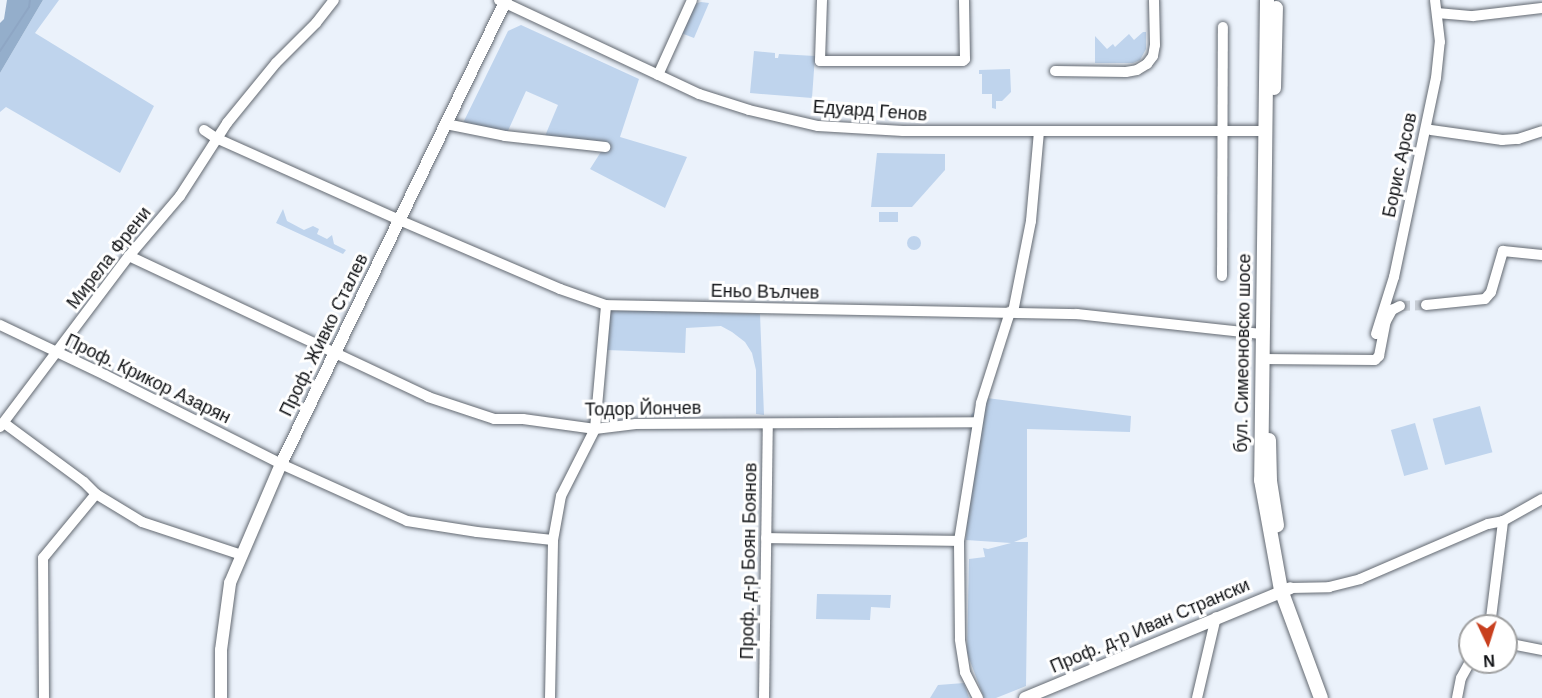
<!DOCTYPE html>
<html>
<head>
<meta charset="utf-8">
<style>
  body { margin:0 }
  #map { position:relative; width:1542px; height:698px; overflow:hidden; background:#ebf2fb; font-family:Helvetica,sans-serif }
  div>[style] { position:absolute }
  .green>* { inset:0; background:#bfd4ed; transform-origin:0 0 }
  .round { border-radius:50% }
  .forest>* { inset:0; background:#94aecb }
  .stream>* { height:2px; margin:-1px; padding:0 1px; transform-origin:1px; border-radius:1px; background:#8ea6c4 }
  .minor-tunnel>* { height:10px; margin-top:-5px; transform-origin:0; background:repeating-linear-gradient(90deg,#cad0d8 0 10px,transparent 0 15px) }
  .roads { filter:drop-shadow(0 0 2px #636971) drop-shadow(0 0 2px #636971) }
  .minor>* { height:10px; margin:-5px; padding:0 5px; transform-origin:5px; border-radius:5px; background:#fff }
  .tertiary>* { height:12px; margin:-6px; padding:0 6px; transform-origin:6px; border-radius:6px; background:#fff }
  .secondary>* { height:14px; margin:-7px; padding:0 7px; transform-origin:7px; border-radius:7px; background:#fff }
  span { translate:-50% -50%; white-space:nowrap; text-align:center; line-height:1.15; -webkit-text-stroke:6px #fff; paint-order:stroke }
  .street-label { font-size:18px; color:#101215 }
  .north { position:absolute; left:1458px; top:614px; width:60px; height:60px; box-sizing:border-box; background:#fff; border:2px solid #9fa0a1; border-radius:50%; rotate:176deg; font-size:16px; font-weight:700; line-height:24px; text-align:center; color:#101215 }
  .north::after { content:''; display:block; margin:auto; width:21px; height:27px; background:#c83f1e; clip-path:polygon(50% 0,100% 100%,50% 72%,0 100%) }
</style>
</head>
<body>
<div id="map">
  <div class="green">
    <i style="clip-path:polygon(43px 0,59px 0,35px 33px,154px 106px,120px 173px,6px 107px,0 112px,0 73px)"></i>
    <i style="clip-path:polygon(701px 2px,709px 3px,694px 38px,681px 33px,694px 4px)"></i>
    <i style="clip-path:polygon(521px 25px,639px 79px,620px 137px,687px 157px,665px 208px,590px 169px,604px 147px,545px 136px,558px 105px,526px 91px,507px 133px,463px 123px,508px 31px)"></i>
    <i style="clip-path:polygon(1143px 32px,1146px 32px,1146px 49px,1140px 60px,1133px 63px,1095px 63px,1095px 36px,1107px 49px,1113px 44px,1115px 47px,1129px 34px,1134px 40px)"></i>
    <i style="clip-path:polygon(754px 51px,775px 53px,775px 58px,778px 58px,779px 54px,815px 56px,812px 98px,750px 93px)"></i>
    <i style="clip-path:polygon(1010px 69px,1011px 92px,1002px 101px,996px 101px,996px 109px,992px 108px,992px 94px,982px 94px,982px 74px,979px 74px,979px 70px)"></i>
    <i style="clip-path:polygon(877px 153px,945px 154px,945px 170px,912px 207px,871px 207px)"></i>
    <i style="clip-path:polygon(283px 209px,287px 221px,304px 230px,313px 226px,319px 229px,317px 234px,327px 239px,332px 235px,334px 244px,346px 250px,343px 254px,276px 223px)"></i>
    <i style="left:879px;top:212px;width:19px;height:10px"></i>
    <i class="round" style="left:907px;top:236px;width:14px;height:14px"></i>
    <i style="clip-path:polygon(610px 310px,760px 314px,764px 415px,756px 414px,756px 370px,752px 353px,745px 342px,732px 332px,721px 326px,686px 328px,685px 353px,606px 350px)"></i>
    <i style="clip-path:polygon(987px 398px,1131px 416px,1130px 432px,1027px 429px,1027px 537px,1014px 542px,1028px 542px,1026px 686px,996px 698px,984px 698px,967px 653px,969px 559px,985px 557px,983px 548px,988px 549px,1011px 543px,966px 540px,971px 415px)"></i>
    <i style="left:1480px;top:406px;width:48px;height:49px;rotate:75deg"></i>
    <i style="left:1415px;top:423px;width:48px;height:25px;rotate:74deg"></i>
    <i style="clip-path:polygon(817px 594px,891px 595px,890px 608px,871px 607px,870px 620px,816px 619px)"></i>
    <i style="clip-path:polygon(964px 683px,969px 698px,930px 698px,938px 685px)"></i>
  </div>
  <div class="forest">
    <i style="clip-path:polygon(7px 0,43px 0,0 73px,0 23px,4px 19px)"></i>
  </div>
  <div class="stream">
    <i style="left:0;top:51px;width:53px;rotate:-56.6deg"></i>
    <i style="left:29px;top:7px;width:7px;rotate:-82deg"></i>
  </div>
  <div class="minor-tunnel">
    <i style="left:1400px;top:306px;width:26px;rotate:-2deg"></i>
  </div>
  <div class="roads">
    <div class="minor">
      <i style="left:499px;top:0;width:221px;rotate:25.2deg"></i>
      <i style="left:699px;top:94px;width:52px;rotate:17.7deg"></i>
      <i style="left:749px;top:110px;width:71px;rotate:13.1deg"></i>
      <i style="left:818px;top:126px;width:85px;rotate:3.4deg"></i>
      <i style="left:903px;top:131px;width:362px"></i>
      <i style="left:822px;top:0;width:61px;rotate:91.9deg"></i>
      <i style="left:820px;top:61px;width:143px"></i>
      <i style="left:963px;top:61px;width:3px;rotate:-45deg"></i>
      <i style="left:965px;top:59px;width:59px;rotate:-91deg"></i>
      <i style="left:1437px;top:13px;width:36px;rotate:5deg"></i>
      <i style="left:1473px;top:16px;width:69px;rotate:-6.6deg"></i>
      <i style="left:1055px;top:71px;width:71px;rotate:0.8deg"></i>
      <i style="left:1126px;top:72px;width:11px;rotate:-10deg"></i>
      <i style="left:1137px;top:70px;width:12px;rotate:-31deg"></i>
      <i style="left:1147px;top:64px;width:10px;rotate:-53deg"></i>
      <i style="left:1153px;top:56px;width:11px;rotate:-80deg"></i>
      <i style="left:1155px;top:45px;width:45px;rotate:-91.3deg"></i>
      <i style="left:658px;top:75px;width:82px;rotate:-65.6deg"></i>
      <i style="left:446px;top:124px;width:60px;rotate:11.5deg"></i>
      <i style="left:505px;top:136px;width:101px;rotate:6.3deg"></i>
      <i style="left:204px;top:130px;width:14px;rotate:34deg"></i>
      <i style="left:216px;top:138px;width:201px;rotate:24.1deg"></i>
      <i style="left:399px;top:220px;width:175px;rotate:23.2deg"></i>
      <i style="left:560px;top:289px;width:49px;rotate:19.2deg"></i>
      <i style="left:606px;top:305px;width:471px;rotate:1.1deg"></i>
      <i style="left:1077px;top:314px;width:185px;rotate:6.2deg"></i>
      <i style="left:1431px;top:130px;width:72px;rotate:8deg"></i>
      <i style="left:1502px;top:140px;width:16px;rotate:-4deg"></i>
      <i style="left:1518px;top:139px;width:25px;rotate:-18deg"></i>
      <i style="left:129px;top:256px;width:331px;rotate:25.2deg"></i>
      <i style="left:428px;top:397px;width:70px;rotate:18.4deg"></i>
      <i style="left:494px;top:419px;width:29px"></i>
      <i style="left:523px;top:419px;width:73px;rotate:7.9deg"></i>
      <i style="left:595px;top:429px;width:41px;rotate:-7deg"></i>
      <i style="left:636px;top:424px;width:341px;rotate:-0.3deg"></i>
      <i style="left:1222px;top:276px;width:249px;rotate:-89.8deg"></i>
      <i style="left:1426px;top:305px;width:59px;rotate:-5.8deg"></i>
      <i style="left:1485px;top:299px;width:9px;rotate:-49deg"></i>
      <i style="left:1491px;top:292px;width:43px;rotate:-73.7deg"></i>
      <i style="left:1503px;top:251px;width:39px;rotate:6deg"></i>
      <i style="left:1013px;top:312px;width:93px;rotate:-78.8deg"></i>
      <i style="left:1031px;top:221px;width:89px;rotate:-84.9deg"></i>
      <i style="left:0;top:325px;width:116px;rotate:25.5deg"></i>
      <i style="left:105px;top:375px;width:197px;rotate:26.8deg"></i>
      <i style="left:281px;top:464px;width:138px;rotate:24.3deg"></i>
      <i style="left:407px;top:521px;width:71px;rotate:8.9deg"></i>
      <i style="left:477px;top:532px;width:76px;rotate:6deg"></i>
      <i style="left:1376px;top:334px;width:60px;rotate:-72.5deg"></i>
      <i style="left:1394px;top:277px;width:203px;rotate:-78.1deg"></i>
      <i style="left:1436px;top:78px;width:36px;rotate:-84deg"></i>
      <i style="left:1440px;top:42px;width:42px;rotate:-96.8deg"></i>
      <i style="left:1261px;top:359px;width:114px;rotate:0.5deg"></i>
      <i style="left:1375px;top:360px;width:6px;rotate:-45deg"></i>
      <i style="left:1379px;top:356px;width:36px;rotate:-79deg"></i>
      <i style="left:1386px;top:321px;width:13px;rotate:-61deg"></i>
      <i style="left:1392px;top:310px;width:9px;rotate:-27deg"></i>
      <i style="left:4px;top:423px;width:99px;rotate:36.4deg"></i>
      <i style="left:84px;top:482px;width:17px;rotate:45deg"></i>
      <i style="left:96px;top:494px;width:54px;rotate:31.3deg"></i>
      <i style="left:142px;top:522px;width:105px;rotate:18.3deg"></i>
      <i style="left:0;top:427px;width:214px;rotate:-53deg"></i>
      <i style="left:129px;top:256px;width:79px;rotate:-49.6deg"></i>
      <i style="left:180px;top:196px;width:87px;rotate:-57.2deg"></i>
      <i style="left:227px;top:123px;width:77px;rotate:-50.8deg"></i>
      <i style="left:276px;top:63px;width:57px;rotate:-45deg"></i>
      <i style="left:316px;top:23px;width:29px;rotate:-52deg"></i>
      <i style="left:766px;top:538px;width:193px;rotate:0.9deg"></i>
      <i style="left:1290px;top:588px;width:39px;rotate:-1deg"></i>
      <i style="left:1329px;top:587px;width:32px;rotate:-14deg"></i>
      <i style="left:1360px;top:579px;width:139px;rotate:-23.3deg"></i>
      <i style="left:1488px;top:524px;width:15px;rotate:-11deg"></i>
      <i style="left:1503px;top:521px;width:45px;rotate:-29.4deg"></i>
      <i style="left:1490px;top:626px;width:106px;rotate:-82.9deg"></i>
      <i style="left:1506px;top:643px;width:37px;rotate:11deg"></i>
      <i style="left:44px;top:698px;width:140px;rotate:-90.4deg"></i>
      <i style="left:43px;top:558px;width:83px;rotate:-50.4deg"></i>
      <i style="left:550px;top:698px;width:158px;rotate:-88.9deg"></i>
      <i style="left:553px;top:540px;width:45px;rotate:-79.7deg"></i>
      <i style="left:561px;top:496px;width:75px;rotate:-63.1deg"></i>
      <i style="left:595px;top:429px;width:124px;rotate:-84.9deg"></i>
      <i style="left:764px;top:698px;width:274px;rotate:-89.2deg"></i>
      <i style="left:978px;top:698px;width:29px;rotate:-117deg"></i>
      <i style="left:965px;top:672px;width:33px;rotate:-99deg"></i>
      <i style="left:960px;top:639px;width:98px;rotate:-90.6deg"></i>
      <i style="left:959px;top:541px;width:140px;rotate:-80.9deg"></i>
      <i style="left:981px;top:403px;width:96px;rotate:-72.3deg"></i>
      <i style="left:1197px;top:698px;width:83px;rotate:-76.8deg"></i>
      <i style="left:1457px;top:698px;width:20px;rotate:-79deg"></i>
      <i style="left:1461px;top:678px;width:18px;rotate:-61deg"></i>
    </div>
    <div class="tertiary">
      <i style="left:221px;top:698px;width:48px;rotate:-90deg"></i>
      <i style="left:221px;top:650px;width:68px;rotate:-82.3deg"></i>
      <i style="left:230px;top:583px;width:129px;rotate:-66.8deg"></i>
      <i style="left:281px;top:464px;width:516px;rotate:-64.13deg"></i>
      <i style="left:1025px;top:698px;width:287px;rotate:-22.5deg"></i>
    </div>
    <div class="secondary">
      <i style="left:1267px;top:0;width:480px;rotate:90.7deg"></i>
      <i style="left:1261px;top:480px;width:112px;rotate:79.7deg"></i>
      <i style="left:1281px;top:590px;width:115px;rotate:69.7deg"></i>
      <i style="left:1274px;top:88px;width:80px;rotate:-88.6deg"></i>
      <i style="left:1269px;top:440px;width:41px;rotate:88.6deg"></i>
      <i style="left:1270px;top:481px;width:45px;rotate:81deg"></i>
    </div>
  </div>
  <div class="street-label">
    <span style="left:870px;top:111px;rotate:4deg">Едуард Генов</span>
    <span style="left:1400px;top:165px;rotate:-78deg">Борис Арсов</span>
    <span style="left:109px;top:258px;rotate:-52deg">Мирела Френи</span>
    <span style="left:765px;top:292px;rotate:1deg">Еньо Вълчев</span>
    <span style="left:324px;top:335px;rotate:-64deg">Проф. Живко Сталев</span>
    <span style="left:1243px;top:353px;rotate:-89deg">бул. Симеоновско шосе</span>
    <span style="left:148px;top:379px;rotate:26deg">Проф. Крикор Азарян</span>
    <span style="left:643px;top:409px;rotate:-1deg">Тодор Йончев</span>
    <span style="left:749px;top:561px;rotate:-89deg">Проф. д-р Боян Боянов</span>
    <span style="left:1150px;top:626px;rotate:-23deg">Проф. д-р Иван Странски</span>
  </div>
  <div class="north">N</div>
</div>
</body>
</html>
